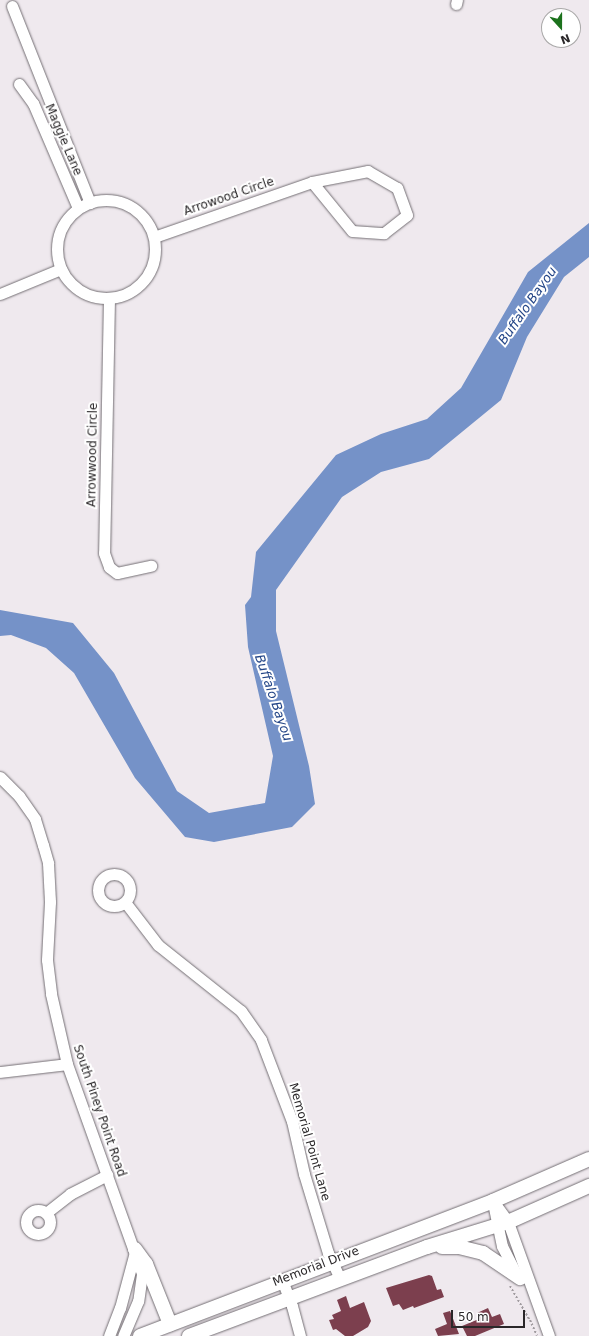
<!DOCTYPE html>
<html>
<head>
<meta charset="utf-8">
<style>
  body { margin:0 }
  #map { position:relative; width:589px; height:1336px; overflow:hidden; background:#efe9ee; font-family:"DejaVu Sans",sans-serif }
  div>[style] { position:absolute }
  .water>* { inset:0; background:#7592c8 }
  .building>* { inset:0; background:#7c3f4e }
  .path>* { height:2px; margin-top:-1px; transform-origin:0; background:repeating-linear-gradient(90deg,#a19ca0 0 2px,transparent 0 4px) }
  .roads { filter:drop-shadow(0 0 1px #746f74) drop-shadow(0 0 1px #746f74) }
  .minor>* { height:11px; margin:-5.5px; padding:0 5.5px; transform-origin:5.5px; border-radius:5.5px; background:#fff }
  .minor>.ring { margin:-5.5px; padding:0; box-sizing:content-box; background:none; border:11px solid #fff; border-radius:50% }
  .major>* { height:14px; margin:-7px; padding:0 7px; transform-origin:7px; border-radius:7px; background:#fff }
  span { translate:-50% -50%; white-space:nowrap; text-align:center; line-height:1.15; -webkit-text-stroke:4px #fff; paint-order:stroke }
  .street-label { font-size:12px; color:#2a2729 }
  .water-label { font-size:13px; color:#234587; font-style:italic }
  .north { position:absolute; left:541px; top:8px; width:40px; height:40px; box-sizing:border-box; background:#fff; border:1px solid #aaa9a9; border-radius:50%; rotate:159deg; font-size:11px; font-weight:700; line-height:16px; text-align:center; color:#2a2729 }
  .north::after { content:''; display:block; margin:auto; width:14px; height:18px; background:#1c721d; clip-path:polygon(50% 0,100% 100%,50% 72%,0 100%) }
  .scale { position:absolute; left:451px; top:1310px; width:74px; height:18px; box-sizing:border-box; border:2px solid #2a2729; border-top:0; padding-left:5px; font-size:12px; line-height:14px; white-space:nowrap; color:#2a2729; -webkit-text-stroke:3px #fff; paint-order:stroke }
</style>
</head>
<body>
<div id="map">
  <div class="water">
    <i style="clip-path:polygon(589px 223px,589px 257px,564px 277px,527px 337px,501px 400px,429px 459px,381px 472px,342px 497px,276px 590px,276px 631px,309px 766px,315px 804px,292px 827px,214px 842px,185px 837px,135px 778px,74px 673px,46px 648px,11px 635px,0 636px,0 610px,73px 623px,114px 673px,177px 791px,209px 813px,265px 803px,273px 756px,248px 647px,245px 605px,251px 597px,256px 552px,336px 455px,381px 434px,427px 419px,461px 388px,528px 272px)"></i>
  </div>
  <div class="building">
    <i style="clip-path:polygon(429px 1275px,432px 1276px,437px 1290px,441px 1289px,444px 1297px,414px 1308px,413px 1306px,403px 1310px,399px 1304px,393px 1306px,386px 1288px)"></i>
    <i style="clip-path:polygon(346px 1296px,350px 1308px,364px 1302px,371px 1321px,368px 1327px,353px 1336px,345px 1336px,336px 1329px,333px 1330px,329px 1320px,334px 1319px,332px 1315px,341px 1311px,337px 1300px)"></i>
    <i style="clip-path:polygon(488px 1308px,492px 1317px,500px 1314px,504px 1324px,475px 1336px,467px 1336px,462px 1326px,479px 1319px,477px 1313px)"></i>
    <i style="clip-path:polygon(450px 1311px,459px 1334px,438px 1336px,435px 1329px,447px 1324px,443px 1313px)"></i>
  </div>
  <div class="path">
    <i style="left:510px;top:1286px;width:39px;rotate:60deg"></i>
    <i style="left:530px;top:1320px;width:17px;rotate:66deg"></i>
  </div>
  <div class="roads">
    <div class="minor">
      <i style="left:456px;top:4px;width:4px;rotate:-76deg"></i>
      <i style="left:12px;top:6px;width:212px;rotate:68.4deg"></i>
      <i style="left:19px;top:84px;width:24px;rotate:54deg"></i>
      <i style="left:33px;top:103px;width:114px;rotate:66.8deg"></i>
      <i class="ring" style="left:57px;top:200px;width:87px;height:87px"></i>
      <i style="left:154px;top:237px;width:167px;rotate:-19.2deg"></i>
      <i style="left:312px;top:182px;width:63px;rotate:50.8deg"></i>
      <i style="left:352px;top:231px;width:32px;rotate:4deg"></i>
      <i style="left:384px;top:233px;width:29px;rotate:-38deg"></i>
      <i style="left:407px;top:215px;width:29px;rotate:-110deg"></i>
      <i style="left:397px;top:188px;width:34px;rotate:-150deg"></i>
      <i style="left:368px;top:171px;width:57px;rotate:168.9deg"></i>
      <i style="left:0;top:294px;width:66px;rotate:-22.3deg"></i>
      <i style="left:109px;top:298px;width:255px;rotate:91.1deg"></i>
      <i style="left:104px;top:553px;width:15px;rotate:70deg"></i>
      <i style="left:109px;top:567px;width:10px;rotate:37deg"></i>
      <i style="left:117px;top:573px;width:35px;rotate:-12deg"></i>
      <i style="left:0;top:777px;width:27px;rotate:45deg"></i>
      <i style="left:19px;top:796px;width:28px;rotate:55deg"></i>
      <i style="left:35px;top:819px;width:27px;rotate:73deg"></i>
      <i style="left:43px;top:845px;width:19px;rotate:74deg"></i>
      <i style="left:48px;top:863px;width:39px;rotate:87deg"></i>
      <i style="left:50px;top:902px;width:58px;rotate:93deg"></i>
      <i style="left:47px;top:960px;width:34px;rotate:83deg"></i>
      <i style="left:51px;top:994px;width:72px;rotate:77.1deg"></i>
      <i style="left:67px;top:1064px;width:223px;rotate:70.3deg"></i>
      <i style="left:142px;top:1274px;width:27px;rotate:98deg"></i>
      <i style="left:138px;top:1301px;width:38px;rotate:113deg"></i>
      <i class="ring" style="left:98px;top:874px;width:21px;height:21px"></i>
      <i style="left:125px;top:902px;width:54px;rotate:52.5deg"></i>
      <i style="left:158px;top:945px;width:106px;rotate:38.5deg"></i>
      <i style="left:241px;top:1011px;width:35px;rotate:55deg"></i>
      <i style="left:261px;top:1040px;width:87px;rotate:69.1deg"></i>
      <i style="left:292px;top:1121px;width:54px;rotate:77.2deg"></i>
      <i style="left:304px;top:1174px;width:83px;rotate:73.1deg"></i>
      <i style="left:328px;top:1253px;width:29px;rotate:65deg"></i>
      <i style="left:0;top:1072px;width:67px;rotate:-6.8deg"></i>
      <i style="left:493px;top:1201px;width:26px;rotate:54deg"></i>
      <i style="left:508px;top:1222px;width:121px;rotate:70.2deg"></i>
      <i style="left:493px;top:1203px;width:44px;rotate:78.2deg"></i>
      <i style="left:502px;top:1246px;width:33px;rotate:63deg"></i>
      <i class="ring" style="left:26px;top:1210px;width:13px;height:13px"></i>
      <i style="left:46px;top:1213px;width:31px;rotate:-38deg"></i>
      <i style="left:70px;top:1194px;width:42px;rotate:-27.2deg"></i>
      <i style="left:282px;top:1280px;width:28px;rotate:69deg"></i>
      <i style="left:292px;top:1306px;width:31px;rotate:75deg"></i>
      <i style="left:109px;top:1336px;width:30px;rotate:-69deg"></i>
      <i style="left:120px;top:1308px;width:58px;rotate:-75deg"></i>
    </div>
    <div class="major">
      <i style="left:442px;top:1247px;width:17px"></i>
      <i style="left:459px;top:1247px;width:25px;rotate:14deg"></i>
      <i style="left:483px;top:1253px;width:45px;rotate:34deg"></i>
      <i style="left:135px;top:1249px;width:19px;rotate:54deg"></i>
      <i style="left:146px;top:1264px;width:65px;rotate:68.2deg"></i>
      <i style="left:140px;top:1336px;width:378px;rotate:-20.9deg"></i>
      <i style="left:493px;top:1201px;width:105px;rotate:-23.6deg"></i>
      <i style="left:189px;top:1336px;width:254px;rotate:-20.5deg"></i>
      <i style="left:427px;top:1247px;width:85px;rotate:-17.2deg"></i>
      <i style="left:508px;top:1222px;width:89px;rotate:-24deg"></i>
    </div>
  </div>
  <div class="street-label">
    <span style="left:63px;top:140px;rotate:67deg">Maggie Lane</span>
    <span style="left:229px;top:197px;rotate:-19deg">Arrowood Circle</span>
    <span style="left:93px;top:455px;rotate:-89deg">Arrowwood Circle</span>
    <span style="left:99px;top:1111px;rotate:71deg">South Piney Point Road</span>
    <span style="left:309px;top:1142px;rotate:74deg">Memorial Point Lane</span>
    <span style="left:316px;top:1267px;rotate:-21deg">Memorial Drive</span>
  </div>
  <div class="water-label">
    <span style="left:528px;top:306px;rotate:-55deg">Buffalo Bayou</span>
    <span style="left:273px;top:698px;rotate:71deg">Buffalo Bayou</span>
  </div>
  <div class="north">N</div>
  <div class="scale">50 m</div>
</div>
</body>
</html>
